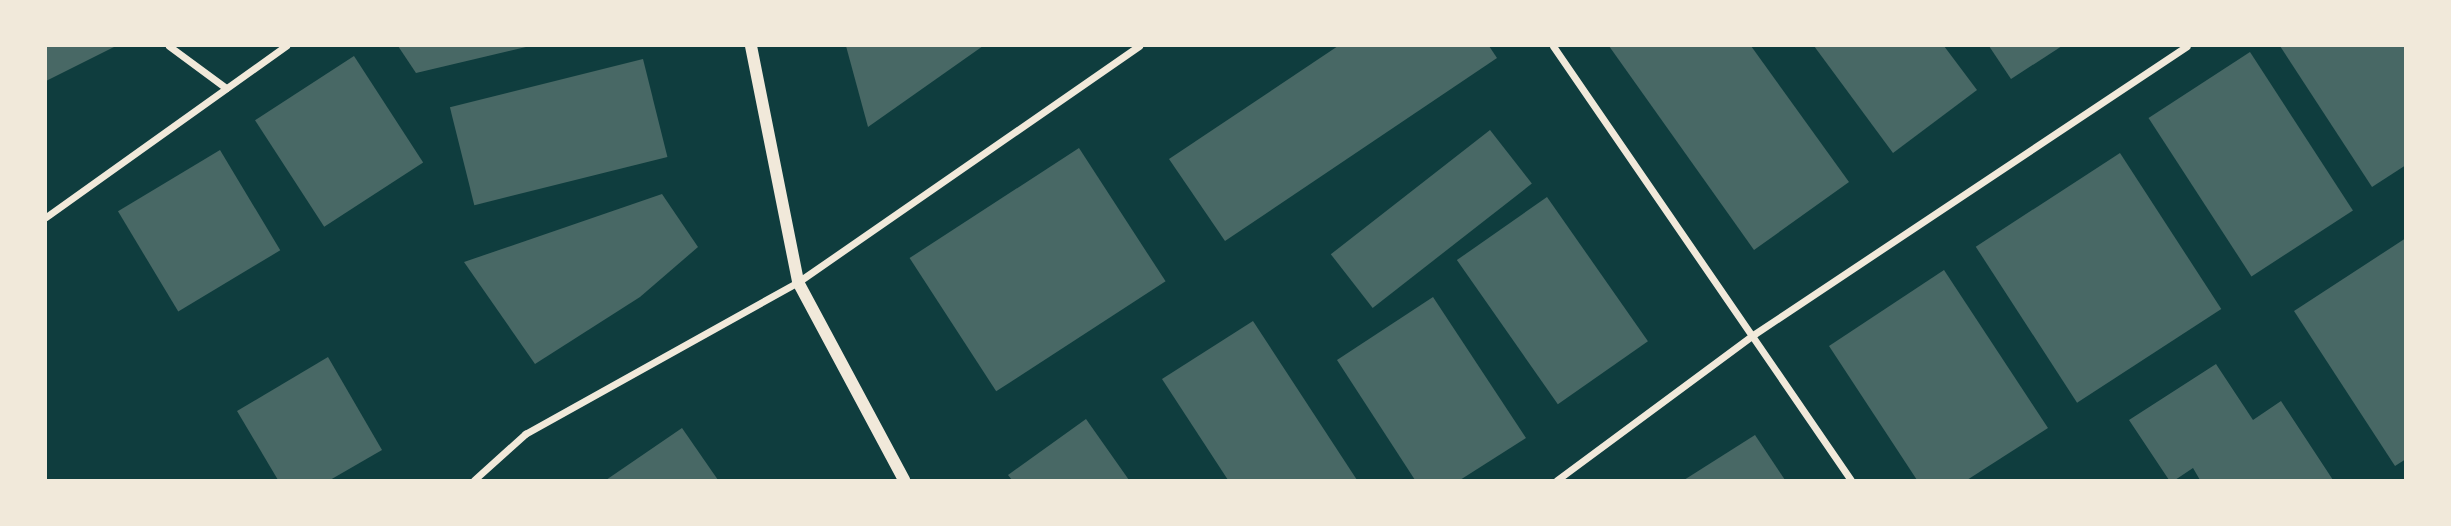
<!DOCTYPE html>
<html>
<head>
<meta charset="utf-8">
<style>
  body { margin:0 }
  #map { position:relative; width:2451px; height:526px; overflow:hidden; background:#0f3d3e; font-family:Lato,sans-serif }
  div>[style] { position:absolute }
  .building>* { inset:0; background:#486865; transform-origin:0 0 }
  .minor>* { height:7px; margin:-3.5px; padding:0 3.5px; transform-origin:3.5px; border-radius:3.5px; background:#f1e9da }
  .tertiary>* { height:12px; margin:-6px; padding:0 6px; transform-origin:6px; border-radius:6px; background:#f1e9da }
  span { translate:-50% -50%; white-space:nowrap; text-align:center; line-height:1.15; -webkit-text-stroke:7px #f1e9da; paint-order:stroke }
  .frame { position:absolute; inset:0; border:47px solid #f1e9da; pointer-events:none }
</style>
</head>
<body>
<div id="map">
  <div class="building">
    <i style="clip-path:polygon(46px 46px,116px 46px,46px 81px)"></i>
    <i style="clip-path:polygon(398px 46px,526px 46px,526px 47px,416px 73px)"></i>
    <i style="clip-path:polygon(846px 46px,983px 46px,868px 127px)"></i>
    <i style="clip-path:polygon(1338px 46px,1489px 46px,1497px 58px,1225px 241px,1169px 159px)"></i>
    <i style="clip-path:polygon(1609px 46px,1751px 46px,1849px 182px,1754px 250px)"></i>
    <i style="clip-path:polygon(1814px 46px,1944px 46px,1977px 90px,1893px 153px)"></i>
    <i style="clip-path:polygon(1989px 46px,2062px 46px,2011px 79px)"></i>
    <i style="clip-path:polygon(2280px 46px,2406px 46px,2406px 165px,2372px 187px)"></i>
    <i style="left:2250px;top:52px;width:189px;height:121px;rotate:57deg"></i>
    <i style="left:354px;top:56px;width:127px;height:118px;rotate:57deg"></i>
    <i style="left:643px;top:59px;width:101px;height:199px;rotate:76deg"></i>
    <i style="left:1490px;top:130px;width:68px;height:202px;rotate:52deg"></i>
    <i style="left:1079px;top:148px;width:159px;height:202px;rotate:57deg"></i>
    <i style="left:220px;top:150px;width:117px;height:119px;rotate:59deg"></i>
    <i style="left:2120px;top:153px;width:186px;height:172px;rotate:57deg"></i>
    <i style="clip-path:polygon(662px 194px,698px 247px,640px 297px,535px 364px,464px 262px)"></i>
    <i style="left:1547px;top:197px;width:176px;height:110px;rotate:55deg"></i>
    <i style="clip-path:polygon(2406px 238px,2406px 459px,2395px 466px,2294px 311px)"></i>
    <i style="clip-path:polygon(1944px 270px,2048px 428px,1967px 480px,1917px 480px,1829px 346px)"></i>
    <i style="clip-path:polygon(1433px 297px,1526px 438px,1460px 480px,1415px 480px,1337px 360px)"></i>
    <i style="clip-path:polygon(1253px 321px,1357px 480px,1228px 480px,1162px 379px)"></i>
    <i style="clip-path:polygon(328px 357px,382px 450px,330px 480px,278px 480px,237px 411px)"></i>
    <i style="clip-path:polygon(2216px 364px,2253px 420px,2281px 401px,2333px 480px,2200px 480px,2193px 468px,2175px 480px,2169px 480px,2129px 420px)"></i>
    <i style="clip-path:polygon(1086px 419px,1129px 480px,1012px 480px,1008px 475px)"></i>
    <i style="clip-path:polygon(682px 428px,718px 480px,606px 480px)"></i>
    <i style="clip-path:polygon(1755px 435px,1785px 480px,1684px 480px)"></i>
  </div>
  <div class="minor">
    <i style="left:169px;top:46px;width:71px;rotate:36.4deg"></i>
    <i style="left:1553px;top:46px;width:526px;rotate:55.53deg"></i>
    <i style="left:46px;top:217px;width:295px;rotate:-35.5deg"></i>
    <i style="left:474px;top:480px;width:69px;rotate:-42deg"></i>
    <i style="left:525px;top:434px;width:312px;rotate:-29.1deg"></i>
    <i style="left:798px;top:282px;width:415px;rotate:-34.7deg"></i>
    <i style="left:1557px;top:480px;width:244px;rotate:-36.5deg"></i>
    <i style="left:1753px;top:335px;width:521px;rotate:-33.66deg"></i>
  </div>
  <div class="tertiary">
    <i style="left:751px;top:46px;width:241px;rotate:78.7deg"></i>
    <i style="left:798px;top:282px;width:225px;rotate:61.8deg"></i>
  </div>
  <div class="frame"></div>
</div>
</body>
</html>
